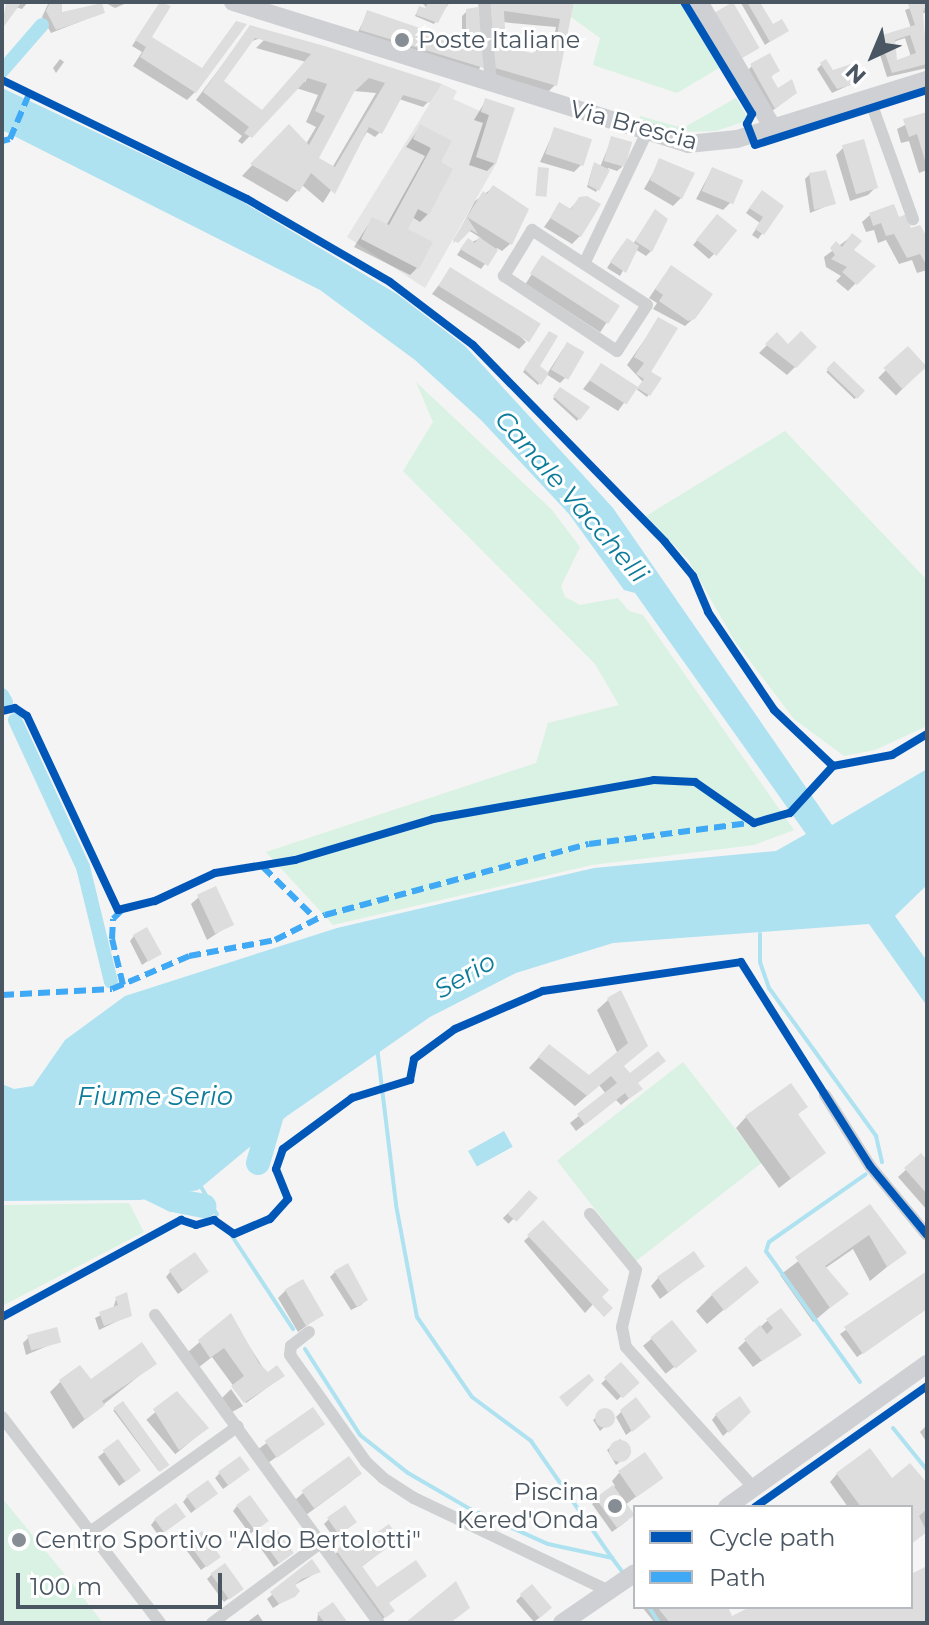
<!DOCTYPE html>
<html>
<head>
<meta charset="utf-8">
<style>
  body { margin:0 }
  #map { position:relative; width:929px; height:1625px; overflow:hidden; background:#f4f4f4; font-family:Montserrat,sans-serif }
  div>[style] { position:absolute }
  .education>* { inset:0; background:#e6e5e6 }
  .green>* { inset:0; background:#d9f2e3; transform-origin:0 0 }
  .water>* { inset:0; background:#aee2f0; transform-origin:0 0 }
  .shadow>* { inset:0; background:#0003; transform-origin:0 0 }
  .stream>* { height:4px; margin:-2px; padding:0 2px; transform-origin:2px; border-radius:2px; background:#aee2f0 }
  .canal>* { height:14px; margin:-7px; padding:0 7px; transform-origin:7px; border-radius:7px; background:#aee2f0 }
  .river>* { height:24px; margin:-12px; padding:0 12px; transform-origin:12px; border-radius:12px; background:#aee2f0 }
  .building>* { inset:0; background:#ddddde; transform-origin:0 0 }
  .round { border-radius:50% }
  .street>* { height:12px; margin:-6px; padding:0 6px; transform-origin:6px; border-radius:6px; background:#ced0d2 }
  .secondary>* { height:18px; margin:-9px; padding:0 9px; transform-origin:9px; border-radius:9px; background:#ced0d4 }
  .quiet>* { height:6px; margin-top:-3px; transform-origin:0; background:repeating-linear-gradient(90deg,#3fa9f5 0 12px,transparent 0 18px) }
  .cycleway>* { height:8px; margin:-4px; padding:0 4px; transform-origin:4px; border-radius:4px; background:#0057b8 }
  .dots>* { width:22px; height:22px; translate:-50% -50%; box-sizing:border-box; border:4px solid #fff; border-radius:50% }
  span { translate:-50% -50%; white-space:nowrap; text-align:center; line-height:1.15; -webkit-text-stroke:6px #fff; paint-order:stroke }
  .poi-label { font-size:24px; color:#4a5661 }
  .left { translate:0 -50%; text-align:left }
  .right { translate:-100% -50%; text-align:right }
  .street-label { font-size:24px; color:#4a5661 }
  .water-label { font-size:26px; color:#0c7c9b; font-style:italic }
  .frame { position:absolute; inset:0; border:4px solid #4a5661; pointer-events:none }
  .legend { position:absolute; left:633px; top:1505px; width:280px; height:104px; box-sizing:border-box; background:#fff; border:2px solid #b7bbc0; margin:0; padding:10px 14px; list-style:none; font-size:24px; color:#4a5661 }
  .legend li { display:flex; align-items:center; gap:16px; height:40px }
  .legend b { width:40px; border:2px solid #b7bbc0 }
  .north { position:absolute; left:833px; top:16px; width:80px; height:80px; -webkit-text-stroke:6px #fff; paint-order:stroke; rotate:224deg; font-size:22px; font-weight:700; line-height:32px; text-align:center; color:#4a5661 }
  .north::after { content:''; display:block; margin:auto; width:28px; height:36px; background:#4a5661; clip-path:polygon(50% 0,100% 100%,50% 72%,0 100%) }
  .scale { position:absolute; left:16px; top:1573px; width:206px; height:36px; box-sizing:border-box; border:4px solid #4a5661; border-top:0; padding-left:10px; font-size:24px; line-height:28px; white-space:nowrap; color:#4a5661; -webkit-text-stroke:6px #fff; paint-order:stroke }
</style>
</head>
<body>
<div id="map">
  <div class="education">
    <i style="clip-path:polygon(442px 84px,457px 91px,453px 99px,489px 115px,476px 157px,496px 164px,425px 288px,347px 237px)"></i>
  </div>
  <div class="green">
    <i style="clip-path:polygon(574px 2px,680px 2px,719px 68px,677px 93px,593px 65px,600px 38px,571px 17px)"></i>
    <i style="clip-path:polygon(736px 98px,749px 120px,716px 131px,681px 132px,639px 122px,640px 116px,683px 128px)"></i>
    <i style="clip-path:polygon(416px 382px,552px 510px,580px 547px,561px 586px,565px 597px,580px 605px,618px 598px,629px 611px,643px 615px,794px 830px,754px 845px,592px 865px,333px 925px,266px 852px,536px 763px,548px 723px,619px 705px,595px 664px,403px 471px,433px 422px)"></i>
    <i style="clip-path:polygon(785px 431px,927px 580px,927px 726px,875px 750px,844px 756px,794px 719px,734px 640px,689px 561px,646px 516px)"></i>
    <i style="left:683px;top:1062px;width:128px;height:160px;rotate:52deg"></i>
    <i style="clip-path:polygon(129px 1203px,144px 1232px,2px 1306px,2px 1205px)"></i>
    <i style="clip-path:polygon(2px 1498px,71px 1582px,103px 1623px,2px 1623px)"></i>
  </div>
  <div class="water">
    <i style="clip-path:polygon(2px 88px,236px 198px,397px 294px,465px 346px,613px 508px,832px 825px,927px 769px,927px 885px,895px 916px,927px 961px,927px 1006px,869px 924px,613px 943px,516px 973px,430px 1017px,287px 1116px,198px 1190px,140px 1200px,2px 1201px,2px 1084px,14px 1089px,33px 1086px,65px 1040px,125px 996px,337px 928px,594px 868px,776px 851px,806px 834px,635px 593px,624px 590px,569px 514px,481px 420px,415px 360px,320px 290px,2px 130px)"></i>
    <i style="left:504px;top:1131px;width:18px;height:41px;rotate:61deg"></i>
  </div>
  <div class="shadow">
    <i style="clip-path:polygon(7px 2px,28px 2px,22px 9px,15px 7px,2px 26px)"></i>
    <i style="clip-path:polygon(49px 2px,60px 2px,60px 14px,102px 13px,51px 33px,42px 17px)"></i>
    <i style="clip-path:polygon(104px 2px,129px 2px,115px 8px)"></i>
    <i style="clip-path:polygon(421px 2px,450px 2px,434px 24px,415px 16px,419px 8px,427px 8px)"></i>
    <i style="clip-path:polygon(evenodd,484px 2px,572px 2px,555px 85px,547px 93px,488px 76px,486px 53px,478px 72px,357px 34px,368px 12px,456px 43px,462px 40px,462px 16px,467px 11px,479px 31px,484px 2px,501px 22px,556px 27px,553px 43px,543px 40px,534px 54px,504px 48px,501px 22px,484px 2px,483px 33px,485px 47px,473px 43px,483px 33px)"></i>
    <i style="clip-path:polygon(758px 2px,772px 27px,786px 30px,765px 45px,741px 3px)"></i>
    <i style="clip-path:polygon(evenodd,927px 2px,927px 12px,921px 14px,927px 68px,887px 77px,876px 42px,911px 28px,905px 10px,927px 2px,905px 38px,911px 57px,895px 62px,893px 42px,905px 38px)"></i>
    <i style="clip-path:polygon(156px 9px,149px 38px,195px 92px,187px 100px,133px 66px,142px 52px,132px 46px)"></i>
    <i style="clip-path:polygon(evenodd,246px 33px,328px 50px,428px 102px,423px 107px,399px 99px,380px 132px,375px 137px,367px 132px,323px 203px,302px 185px,287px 202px,242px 176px,289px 126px,306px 144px,316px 127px,306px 122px,318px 95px,296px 88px,242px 144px,238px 141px,242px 136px,196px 100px,246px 33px,260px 38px,266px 38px,256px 48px,306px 62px,306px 82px,296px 74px,262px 113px,222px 81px,250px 42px,260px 38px,246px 33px,354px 91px,376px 93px,332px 168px,316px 158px,354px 91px)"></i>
    <i style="clip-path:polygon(60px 59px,64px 62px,56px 73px,53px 68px)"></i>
    <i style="clip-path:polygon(822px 64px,832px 73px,858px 81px,832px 93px,817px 69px)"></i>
    <i style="clip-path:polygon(752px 66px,777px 70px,770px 78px,777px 90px,795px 93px,767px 115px,744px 74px)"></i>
    <i style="clip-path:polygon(486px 100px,512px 109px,495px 163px,487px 171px,469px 165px,483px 123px,474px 120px)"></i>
    <i style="clip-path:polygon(927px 114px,927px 170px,919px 173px,909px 141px,901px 143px,897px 129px)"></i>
    <i style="clip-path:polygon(420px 127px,438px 163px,428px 214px,420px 222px,412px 217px,405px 230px,417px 268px,410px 275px,354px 247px,372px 219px,386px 226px,425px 156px,406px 147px)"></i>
    <i style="clip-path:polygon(555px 129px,582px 164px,574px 172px,540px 162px)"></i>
    <i style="clip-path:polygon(612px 138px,622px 167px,617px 171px,608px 168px,596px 192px,587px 187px,593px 166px,600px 167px)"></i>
    <i style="clip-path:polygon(844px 147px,876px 187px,868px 195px,850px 201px,836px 155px)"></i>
    <i style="clip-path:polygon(660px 161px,681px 198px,673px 206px,644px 189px)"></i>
    <i style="clip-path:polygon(712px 169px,731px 202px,723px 210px,696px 199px)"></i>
    <i style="clip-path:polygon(810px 174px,834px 203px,810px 213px,805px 179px)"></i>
    <i style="clip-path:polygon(494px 187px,526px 210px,510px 244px,502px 251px,497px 248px,481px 269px,457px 255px,463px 246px,481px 238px,468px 230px,453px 243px,475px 201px)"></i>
    <i style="clip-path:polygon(580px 198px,580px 236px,572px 244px,544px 227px,560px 205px,569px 210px)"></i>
    <i style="clip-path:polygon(757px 198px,782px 207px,758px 239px,752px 235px,760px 223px,746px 213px)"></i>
    <i style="clip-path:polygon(655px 211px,651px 251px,646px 256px,635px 249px,620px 276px,607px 268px,622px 245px,633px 244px)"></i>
    <i style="clip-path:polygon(870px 215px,897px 220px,927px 239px,927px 270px,917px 273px,912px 260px,899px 264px,886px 240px,878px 243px,874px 230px,866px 232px,862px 222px)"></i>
    <i style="clip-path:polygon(713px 221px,714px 254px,709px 259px,693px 245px)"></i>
    <i style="clip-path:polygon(852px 236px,851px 250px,872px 267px,848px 291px,836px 281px,841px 276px,826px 267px,824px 257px)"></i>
    <i style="left:543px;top:257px;width:89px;height:32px;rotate:33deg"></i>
    <i style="clip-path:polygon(451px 269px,526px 342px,519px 349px,432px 294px)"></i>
    <i style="clip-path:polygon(664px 276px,694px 318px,685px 326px,653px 309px,657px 303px,649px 298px)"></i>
    <i style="clip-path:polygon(659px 319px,649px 370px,659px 379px,647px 397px,635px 388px,618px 411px,583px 389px,601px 366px,638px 389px,643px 382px,627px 365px)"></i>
    <i style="clip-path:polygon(548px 335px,537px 367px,547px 374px,563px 349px,565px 378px,560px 383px,546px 374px,538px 385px,523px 372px)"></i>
    <i style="clip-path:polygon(777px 335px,788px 347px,815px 347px,787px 375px,759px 353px)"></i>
    <i style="left:908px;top:348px;width:25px;height:42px;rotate:45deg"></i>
    <i style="left:834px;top:364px;width:39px;height:11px;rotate:44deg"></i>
    <i style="clip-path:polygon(560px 389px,587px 407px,577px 421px,553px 399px)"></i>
    <i style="clip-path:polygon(199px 897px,231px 924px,207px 940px,191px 904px)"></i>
    <i style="clip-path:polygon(134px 936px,159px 953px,142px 965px,130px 941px)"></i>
    <i style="clip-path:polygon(608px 1000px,646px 1045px,622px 1067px,636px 1084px,632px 1096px,621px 1105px,616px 1100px,576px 1131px,570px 1123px,606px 1094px,599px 1085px,575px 1106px,529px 1068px,539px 1057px,589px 1078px,618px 1054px,597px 1010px)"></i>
    <i style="clip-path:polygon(806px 1106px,796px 1116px,823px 1153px,779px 1188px,736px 1128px,746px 1117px)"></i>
    <i style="clip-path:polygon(921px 1156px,927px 1163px,927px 1210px,898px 1177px)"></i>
    <i style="left:529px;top:1192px;width:8px;height:37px;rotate:45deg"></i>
    <i style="clip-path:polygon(870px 1207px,905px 1252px,870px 1281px,853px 1249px,824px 1269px,846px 1294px,813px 1322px,780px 1275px)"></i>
    <i style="clip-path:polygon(543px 1223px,606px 1290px,585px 1313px,524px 1241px)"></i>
    <i style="clip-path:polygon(702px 1267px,660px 1299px,651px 1286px,658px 1278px)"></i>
    <i style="clip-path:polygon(170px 1272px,202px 1276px,178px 1294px,166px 1277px)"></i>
    <i style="clip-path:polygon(335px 1272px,366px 1300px,361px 1305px,351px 1310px,330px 1277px)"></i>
    <i style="clip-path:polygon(927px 1274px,927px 1308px,857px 1357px,840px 1334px)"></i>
    <i style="clip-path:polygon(756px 1282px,707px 1324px,696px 1311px,712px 1295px)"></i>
    <i style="clip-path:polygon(286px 1290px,321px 1315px,298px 1332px,278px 1298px)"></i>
    <i style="clip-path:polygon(116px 1299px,130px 1315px,99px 1330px,95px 1318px,113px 1309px)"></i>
    <i style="clip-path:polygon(230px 1316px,267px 1374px,283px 1376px,246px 1403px,212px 1357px,199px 1367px,188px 1352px)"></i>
    <i style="clip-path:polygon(768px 1320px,799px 1334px,753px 1367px,738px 1348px)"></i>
    <i style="left:671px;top:1323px;width:36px;height:36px;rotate:51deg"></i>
    <i style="clip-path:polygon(28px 1338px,59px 1341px,26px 1355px,23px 1343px)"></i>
    <i style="clip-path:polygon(155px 1363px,73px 1429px,50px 1392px,60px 1382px,91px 1382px)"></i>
    <i style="left:621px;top:1365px;width:23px;height:27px;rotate:47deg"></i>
    <i style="clip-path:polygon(231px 1389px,243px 1406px,232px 1412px,222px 1398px)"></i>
    <i style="left:177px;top:1394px;width:45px;height:40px;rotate:50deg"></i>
    <i style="left:122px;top:1404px;width:75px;height:11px;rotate:53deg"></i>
    <i style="clip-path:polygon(606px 1409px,614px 1419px,621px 1412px,644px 1421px,626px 1435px,616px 1417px,612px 1420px,600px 1431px,593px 1420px)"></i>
    <i style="left:312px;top:1410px;width:17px;height:68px;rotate:54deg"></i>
    <i style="clip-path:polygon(749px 1412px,723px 1436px,712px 1420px,716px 1415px)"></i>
    <i style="clip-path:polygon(927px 1425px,927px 1443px,920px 1432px)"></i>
    <i style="clip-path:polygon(620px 1439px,631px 1453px,616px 1465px,607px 1450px)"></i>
    <i style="clip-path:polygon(117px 1442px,133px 1476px,119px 1486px,98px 1457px)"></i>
    <i style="clip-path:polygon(220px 1473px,242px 1475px,223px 1489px,215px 1478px)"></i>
    <i style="clip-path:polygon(619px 1473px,661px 1478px,625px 1505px,628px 1520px,612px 1532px,592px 1504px,615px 1486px,612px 1481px)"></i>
    <i style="clip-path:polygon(837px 1474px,927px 1486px,927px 1530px,911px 1544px,911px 1507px,848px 1507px,830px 1482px)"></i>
    <i style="clip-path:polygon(352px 1481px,306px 1515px,295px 1500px,303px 1493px)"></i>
    <i style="clip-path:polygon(187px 1497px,210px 1498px,191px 1513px,183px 1502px)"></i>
    <i style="clip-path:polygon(237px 1506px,262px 1525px,250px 1534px,233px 1511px)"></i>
    <i style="clip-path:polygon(329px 1519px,350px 1526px,334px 1538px,324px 1524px)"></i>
    <i style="clip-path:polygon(155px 1520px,178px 1521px,159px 1536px,151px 1525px)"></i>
    <i style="clip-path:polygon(262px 1539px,286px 1558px,274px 1567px,257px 1543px)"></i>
    <i style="clip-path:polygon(398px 1539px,360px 1568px,392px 1611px,378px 1623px,329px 1559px,345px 1546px,350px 1554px)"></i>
    <i style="clip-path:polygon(188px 1543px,213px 1561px,201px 1570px,184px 1547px)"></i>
    <i style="clip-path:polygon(312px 1562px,318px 1572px,293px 1586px,292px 1596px,273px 1608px,267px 1599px)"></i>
    <i style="clip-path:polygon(927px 1568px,927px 1623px,655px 1623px,642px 1607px,726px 1607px,731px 1618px,754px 1607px,911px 1607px,911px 1576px)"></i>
    <i style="clip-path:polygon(212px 1574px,236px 1593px,224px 1602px,207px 1579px)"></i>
    <i style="clip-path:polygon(521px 1596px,545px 1613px,534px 1622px,516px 1601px)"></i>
    <i style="clip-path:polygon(258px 1614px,264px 1623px,246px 1623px)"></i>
    <i style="clip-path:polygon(318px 1614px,345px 1623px,317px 1623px)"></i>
  </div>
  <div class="stream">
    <i style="left:760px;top:934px;width:28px;rotate:90deg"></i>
    <i style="left:760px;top:962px;width:28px;rotate:71deg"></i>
    <i style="left:769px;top:988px;width:183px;rotate:54.1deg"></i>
    <i style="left:876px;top:1136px;width:27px;rotate:77deg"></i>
    <i style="left:377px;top:1047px;width:159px;rotate:83.1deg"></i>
    <i style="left:396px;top:1205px;width:114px;rotate:79.4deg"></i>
    <i style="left:417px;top:1317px;width:97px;rotate:55.5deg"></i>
    <i style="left:472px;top:1397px;width:74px;rotate:36.7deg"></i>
    <i style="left:531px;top:1441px;width:142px;rotate:55.3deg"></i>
    <i style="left:200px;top:1185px;width:34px;rotate:60deg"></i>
    <i style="left:230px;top:1233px;width:115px;rotate:56.7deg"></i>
    <i style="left:305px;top:1349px;width:102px;rotate:57.4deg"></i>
    <i style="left:360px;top:1435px;width:61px;rotate:38.4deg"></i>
    <i style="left:408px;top:1473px;width:72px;rotate:30.1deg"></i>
    <i style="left:470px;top:1509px;width:85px;rotate:24.2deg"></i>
    <i style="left:548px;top:1544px;width:66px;rotate:12.3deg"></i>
    <i style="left:612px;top:1558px;width:20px;rotate:53deg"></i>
    <i style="left:860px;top:1382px;width:161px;rotate:-125.7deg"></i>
    <i style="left:766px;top:1251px;width:9px;rotate:-72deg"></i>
    <i style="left:769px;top:1242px;width:118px;rotate:-35deg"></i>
    <i style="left:893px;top:1428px;width:54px;rotate:51deg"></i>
    <i style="left:649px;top:1607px;width:19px;rotate:58deg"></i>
  </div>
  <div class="canal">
    <i style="left:2px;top:71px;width:61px;rotate:-49deg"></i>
    <i style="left:2px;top:695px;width:8px;rotate:60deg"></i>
    <i style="left:15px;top:720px;width:162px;rotate:65.2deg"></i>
    <i style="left:83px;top:867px;width:118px;rotate:76.3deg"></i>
  </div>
  <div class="river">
    <i style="left:258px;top:1163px;width:61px;rotate:-73.9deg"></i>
    <i style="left:136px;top:1182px;width:41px;rotate:25.9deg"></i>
    <i style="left:173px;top:1200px;width:32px;rotate:11deg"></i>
  </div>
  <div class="building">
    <i style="clip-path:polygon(6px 2px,30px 2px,21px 3px,2px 29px)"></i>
    <i style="clip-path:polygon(50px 2px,62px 2px,62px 12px,102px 3px,105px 13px,56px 30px,46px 11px)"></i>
    <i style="clip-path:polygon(160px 2px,171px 6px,152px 37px,202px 68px,236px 21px,247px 24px,196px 93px,140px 57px,146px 47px,135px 40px)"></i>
    <i style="clip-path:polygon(429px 2px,449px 2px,438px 23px,416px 15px,419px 6px,425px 8px)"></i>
    <i style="clip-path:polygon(evenodd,490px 2px,574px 2px,557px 86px,495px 68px,490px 2px,504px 11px,560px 19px,556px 41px,542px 38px,539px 50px,532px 53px,506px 47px,504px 11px)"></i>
    <i style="left:733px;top:2px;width:53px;height:21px;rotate:60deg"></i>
    <i style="clip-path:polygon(747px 2px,760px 2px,773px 24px,782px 19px,789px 31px,770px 42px)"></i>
    <i style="clip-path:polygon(evenodd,927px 2px,923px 12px,927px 64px,892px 73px,879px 36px,915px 25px,908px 4px,927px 2px,910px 35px,916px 53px,897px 60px,895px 40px,910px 35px)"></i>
    <i style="clip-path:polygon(478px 7px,482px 36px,466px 35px,466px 9px)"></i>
    <i style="clip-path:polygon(367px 10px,458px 41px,459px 37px,486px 45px,484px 68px,360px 30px)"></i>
    <i style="clip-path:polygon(evenodd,250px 25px,328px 47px,442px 84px,430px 103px,403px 95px,382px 134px,369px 127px,335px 194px,311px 173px,299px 192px,250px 164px,289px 124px,309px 145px,325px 116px,315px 111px,327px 84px,308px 78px,252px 138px,244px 133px,249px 127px,203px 92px,250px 25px,255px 38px,311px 54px,262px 110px,224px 81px,255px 38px,250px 25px,369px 78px,385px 83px,335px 167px,319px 158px,354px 92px,369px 78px)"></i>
    <i style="clip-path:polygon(770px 53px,780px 71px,771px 76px,778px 88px,792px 79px,797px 93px,775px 109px,750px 64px)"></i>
    <i style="clip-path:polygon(826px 59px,833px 70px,854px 63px,861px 82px,837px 89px,820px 63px)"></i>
    <i style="clip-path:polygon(485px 98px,515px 108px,496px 164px,476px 157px,489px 115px,481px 112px)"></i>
    <i style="clip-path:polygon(927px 112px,927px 164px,926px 164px,917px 134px,909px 137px,903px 119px)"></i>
    <i style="clip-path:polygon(420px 124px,452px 141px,441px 162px,453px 169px,429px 215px,418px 209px,408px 229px,433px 242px,419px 269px,361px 239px,372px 217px,389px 225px,431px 148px,413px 139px)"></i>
    <i style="left:554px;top:127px;width:40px;height:28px;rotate:18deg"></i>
    <i style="left:611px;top:136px;width:22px;height:26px;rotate:16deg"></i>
    <i style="left:864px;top:139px;width:51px;height:23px;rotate:74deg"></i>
    <i style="clip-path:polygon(659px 158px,695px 173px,682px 199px,650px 180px)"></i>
    <i style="clip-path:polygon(594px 162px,610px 170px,599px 191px,588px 185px)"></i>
    <i style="left:538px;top:167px;width:11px;height:29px;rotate:5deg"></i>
    <i style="left:712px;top:167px;width:34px;height:26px;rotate:23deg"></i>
    <i style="clip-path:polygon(826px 170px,836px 204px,814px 210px,809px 173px)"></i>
    <i style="clip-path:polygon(493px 185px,529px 209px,512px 245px,467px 217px,478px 234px,471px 230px,458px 243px,453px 240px,467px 217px,483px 191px,487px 194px)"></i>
    <i style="clip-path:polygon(762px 190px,784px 206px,764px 235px,755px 229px,763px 217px,749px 208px)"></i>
    <i style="clip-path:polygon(587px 196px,601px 204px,581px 237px,550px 218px,559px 202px,571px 209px,579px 197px)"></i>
    <i style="clip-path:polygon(894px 204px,899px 217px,907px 214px,911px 228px,920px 225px,927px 237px,927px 266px,920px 254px,907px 258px,894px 234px,886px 236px,881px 223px,873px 226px,869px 213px)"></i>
    <i style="clip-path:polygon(655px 209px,668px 219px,652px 252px,635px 241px)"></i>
    <i style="left:717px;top:214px;width:26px;height:33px;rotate:39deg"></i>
    <i style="clip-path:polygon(852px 233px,862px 241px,854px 250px,876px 266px,857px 285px,842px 272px,847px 267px,831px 259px,835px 255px,830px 248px,836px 241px,842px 247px)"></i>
    <i style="clip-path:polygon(479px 237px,498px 250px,488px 266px,460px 249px,468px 238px,475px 243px)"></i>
    <i style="clip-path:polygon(627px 238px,639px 246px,626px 273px,610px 262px)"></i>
    <i style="left:542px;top:255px;width:93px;height:22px;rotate:33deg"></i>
    <i style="clip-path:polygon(671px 265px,713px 294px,695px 319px,688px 321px,659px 301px,663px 295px,655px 289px)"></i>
    <i style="left:450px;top:267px;width:107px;height:22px;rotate:32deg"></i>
    <i style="clip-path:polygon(658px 317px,678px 328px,651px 372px,662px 378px,650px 396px,637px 388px,644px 379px,636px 374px,644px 363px,634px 357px)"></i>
    <i style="clip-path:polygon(549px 331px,558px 336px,540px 366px,549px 373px,541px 385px,524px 369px)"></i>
    <i style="clip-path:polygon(801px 331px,817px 347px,796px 368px,765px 344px,777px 332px,788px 344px)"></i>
    <i style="left:567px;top:342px;width:20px;height:32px;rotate:30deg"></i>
    <i style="left:908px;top:346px;width:28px;height:33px;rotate:48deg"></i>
    <i style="left:834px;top:361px;width:43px;height:11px;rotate:44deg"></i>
    <i style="left:601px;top:363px;width:44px;height:21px;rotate:33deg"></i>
    <i style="clip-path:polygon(560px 387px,590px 407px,580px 420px,553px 396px)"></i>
    <i style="left:216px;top:886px;width:43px;height:21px;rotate:65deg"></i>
    <i style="left:147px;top:927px;width:31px;height:16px;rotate:61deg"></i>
    <i style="clip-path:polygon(621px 990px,648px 1046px,624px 1066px,630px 1073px,658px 1051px,666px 1061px,638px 1083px,643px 1089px,629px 1099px,625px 1093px,585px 1125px,577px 1114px,617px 1083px,611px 1076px,587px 1096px,538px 1057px,549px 1044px,589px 1075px,628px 1043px,607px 998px)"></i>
    <i style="clip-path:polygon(791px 1083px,808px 1107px,798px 1114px,826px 1153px,791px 1179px,745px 1116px)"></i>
    <i style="clip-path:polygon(921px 1153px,927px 1160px,927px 1194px,904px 1168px)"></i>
    <i style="left:529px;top:1190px;width:12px;height:32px;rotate:42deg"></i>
    <i style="clip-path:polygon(870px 1204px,907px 1253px,887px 1267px,869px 1235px,825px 1266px,849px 1294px,830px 1308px,795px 1257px)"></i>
    <i style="clip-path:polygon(543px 1220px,609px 1290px,602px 1297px,613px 1308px,604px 1317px,527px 1235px)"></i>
    <i style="left:694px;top:1251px;width:19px;height:45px;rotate:55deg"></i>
    <i style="left:195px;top:1252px;width:24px;height:32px;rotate:55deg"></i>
    <i style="clip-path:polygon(348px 1263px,368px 1300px,357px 1307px,334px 1271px)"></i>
    <i style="left:746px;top:1266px;width:21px;height:45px;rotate:51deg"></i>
    <i style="clip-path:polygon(927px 1271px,927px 1309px,863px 1354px,844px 1327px)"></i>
    <i style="left:303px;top:1279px;width:42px;height:21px;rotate:60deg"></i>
    <i style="clip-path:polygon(127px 1292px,132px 1316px,104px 1326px,99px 1312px,118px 1305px,115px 1297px)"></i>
    <i style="clip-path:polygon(781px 1308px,802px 1335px,762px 1361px,744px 1339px,760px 1325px,767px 1334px,773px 1328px,766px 1319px)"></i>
    <i style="clip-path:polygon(231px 1313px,259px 1363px,268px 1372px,277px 1365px,285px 1376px,244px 1403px,231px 1386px,244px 1376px,224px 1348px,210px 1358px,198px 1340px)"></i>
    <i style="left:672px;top:1320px;width:40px;height:28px;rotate:51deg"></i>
    <i style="left:57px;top:1327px;width:16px;height:31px;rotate:75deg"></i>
    <i style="clip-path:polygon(142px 1342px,157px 1364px,102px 1401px,105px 1405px,85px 1420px,59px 1380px,80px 1365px,91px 1379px)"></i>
    <i style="left:621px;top:1362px;width:28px;height:23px;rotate:48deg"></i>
    <i style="clip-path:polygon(589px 1374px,594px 1380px,567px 1407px,559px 1397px)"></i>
    <i style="clip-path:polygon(177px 1391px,209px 1428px,179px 1450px,153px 1409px)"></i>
    <i style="clip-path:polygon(740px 1396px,751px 1412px,729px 1433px,715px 1414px)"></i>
    <i style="clip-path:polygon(636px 1397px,651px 1417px,632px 1432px,620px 1410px)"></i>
    <i style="left:123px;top:1401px;width:79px;height:12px;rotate:54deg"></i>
    <i style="left:313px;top:1407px;width:21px;height:59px;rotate:55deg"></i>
    <i class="round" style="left:595px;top:1408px;width:20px;height:20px"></i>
    <i style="left:118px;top:1439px;width:39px;height:19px;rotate:54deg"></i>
    <i class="round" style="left:609px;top:1440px;width:22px;height:22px"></i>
    <i style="clip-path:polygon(870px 1448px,892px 1478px,910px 1463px,927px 1483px,927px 1509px,919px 1516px,927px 1532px,911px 1544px,911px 1507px,861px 1507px,836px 1473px)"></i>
    <i style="left:645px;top:1452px;width:32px;height:33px;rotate:55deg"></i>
    <i style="left:240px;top:1456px;width:17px;height:27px;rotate:54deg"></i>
    <i style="left:349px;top:1456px;width:22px;height:59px;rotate:54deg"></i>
    <i style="left:208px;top:1480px;width:17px;height:27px;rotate:54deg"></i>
    <i style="left:613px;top:1485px;width:37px;height:22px;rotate:54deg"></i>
    <i style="left:250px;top:1495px;width:32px;height:17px;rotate:54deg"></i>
    <i style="left:176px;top:1503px;width:17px;height:27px;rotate:54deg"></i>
    <i style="left:345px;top:1505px;width:21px;height:22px;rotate:55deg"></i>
    <i style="clip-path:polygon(389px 1524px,400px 1539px,362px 1566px,377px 1587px,416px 1560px,427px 1576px,389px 1603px,395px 1611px,385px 1618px,336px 1550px,345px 1543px,351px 1551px)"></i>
    <i style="left:275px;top:1527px;width:32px;height:18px;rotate:54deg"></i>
    <i style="left:202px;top:1531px;width:32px;height:18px;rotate:54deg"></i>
    <i style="clip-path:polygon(312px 1559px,321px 1572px,302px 1579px,295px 1585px,300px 1591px,295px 1597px,279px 1604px,270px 1592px)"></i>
    <i style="left:225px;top:1563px;width:32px;height:18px;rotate:54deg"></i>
    <i style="clip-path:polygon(927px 1566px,927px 1623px,670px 1623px,657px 1607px,728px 1607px,732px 1616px,750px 1607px,911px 1607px,911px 1574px)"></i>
    <i style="clip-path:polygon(456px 1581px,470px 1608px,450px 1623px,405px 1623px)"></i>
    <i style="left:532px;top:1584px;width:31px;height:16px;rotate:50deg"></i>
    <i style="clip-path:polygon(333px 1602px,348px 1623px,325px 1623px,317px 1613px)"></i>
  </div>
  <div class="street">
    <i style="left:484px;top:2px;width:82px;rotate:85.1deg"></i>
    <i style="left:869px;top:97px;width:130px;rotate:70.2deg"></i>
    <i style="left:532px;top:230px;width:137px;rotate:33.1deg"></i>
    <i style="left:647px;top:305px;width:55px;rotate:123.1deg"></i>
    <i style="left:617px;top:351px;width:136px;rotate:-146.4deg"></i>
    <i style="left:504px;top:276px;width:54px;rotate:-58.7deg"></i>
    <i style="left:585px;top:262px;width:142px;rotate:-64.5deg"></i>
    <i style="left:825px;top:1095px;width:84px;rotate:57.6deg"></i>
    <i style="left:870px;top:1166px;width:89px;rotate:50.4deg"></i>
    <i style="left:590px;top:1214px;width:72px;rotate:50.6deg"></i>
    <i style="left:636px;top:1270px;width:59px;rotate:103.8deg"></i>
    <i style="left:622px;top:1327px;width:20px;rotate:79deg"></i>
    <i style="left:626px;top:1347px;width:190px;rotate:47.8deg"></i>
    <i style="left:155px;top:1315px;width:381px;rotate:54deg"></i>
    <i style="left:309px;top:1332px;width:23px;rotate:142deg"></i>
    <i style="left:291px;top:1346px;width:9px;rotate:96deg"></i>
    <i style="left:290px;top:1355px;width:131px;rotate:54.6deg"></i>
    <i style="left:366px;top:1462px;width:23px;rotate:43deg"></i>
    <i style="left:383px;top:1478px;width:37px;rotate:33deg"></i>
    <i style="left:414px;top:1498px;width:216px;rotate:25.5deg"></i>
    <i style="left:2px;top:1417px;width:260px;rotate:52.5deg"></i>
    <i style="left:93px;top:1530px;width:178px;rotate:-35.6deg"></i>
    <i style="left:212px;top:1623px;width:137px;rotate:-36.4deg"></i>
  </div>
  <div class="secondary">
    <i style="left:233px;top:2px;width:477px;rotate:17.3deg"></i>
    <i style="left:688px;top:144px;width:49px;rotate:-5.8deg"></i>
    <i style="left:737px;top:139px;width:199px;rotate:-17.3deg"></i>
    <i style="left:699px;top:2px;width:146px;rotate:59.6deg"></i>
    <i style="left:727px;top:1507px;width:246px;rotate:-35.6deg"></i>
    <i style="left:562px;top:1623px;width:88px;rotate:-34.4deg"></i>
  </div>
  <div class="quiet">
    <i style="left:2px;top:141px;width:8px;rotate:-14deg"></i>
    <i style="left:10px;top:139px;width:49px;rotate:-67.1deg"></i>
    <i style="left:263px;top:867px;width:74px;rotate:44.5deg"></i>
    <i style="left:123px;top:985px;width:47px;rotate:-103.4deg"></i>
    <i style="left:112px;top:939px;width:20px;rotate:-87deg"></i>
    <i style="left:113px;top:919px;width:16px;rotate:-45deg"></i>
    <i style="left:2px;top:995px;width:110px;rotate:-3.1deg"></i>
    <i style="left:112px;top:989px;width:84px;rotate:-23.2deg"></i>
    <i style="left:189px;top:956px;width:87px;rotate:-10.5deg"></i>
    <i style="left:275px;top:940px;width:56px;rotate:-26.6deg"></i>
    <i style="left:325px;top:915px;width:273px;rotate:-15.1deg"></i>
    <i style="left:589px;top:844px;width:167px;rotate:-7.5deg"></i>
  </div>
  <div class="cycleway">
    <i style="left:684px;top:2px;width:131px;rotate:58.7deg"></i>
    <i style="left:752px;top:114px;width:11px;rotate:117deg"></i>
    <i style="left:747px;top:124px;width:22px;rotate:69deg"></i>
    <i style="left:755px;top:145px;width:181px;rotate:-17.7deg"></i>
    <i style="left:2px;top:80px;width:272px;rotate:25.9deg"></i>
    <i style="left:247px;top:199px;width:165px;rotate:30.1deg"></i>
    <i style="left:390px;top:282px;width:104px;rotate:37.2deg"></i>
    <i style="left:473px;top:345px;width:275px;rotate:45.7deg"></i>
    <i style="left:665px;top:542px;width:44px;rotate:50.5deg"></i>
    <i style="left:693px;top:576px;width:39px;rotate:67deg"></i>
    <i style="left:708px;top:612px;width:118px;rotate:56deg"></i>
    <i style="left:774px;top:710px;width:81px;rotate:43.5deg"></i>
    <i style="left:2px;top:711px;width:13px;rotate:-13deg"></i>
    <i style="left:15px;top:708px;width:14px;rotate:34deg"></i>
    <i style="left:27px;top:716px;width:214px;rotate:64.9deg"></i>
    <i style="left:118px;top:910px;width:38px;rotate:-14deg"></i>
    <i style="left:155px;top:901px;width:66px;rotate:-25deg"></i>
    <i style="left:215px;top:873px;width:81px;rotate:-9.2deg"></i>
    <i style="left:295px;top:860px;width:144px;rotate:-16.5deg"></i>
    <i style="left:433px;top:819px;width:224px;rotate:-10deg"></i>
    <i style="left:654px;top:780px;width:41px;rotate:2.8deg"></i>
    <i style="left:695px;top:782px;width:72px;rotate:34.8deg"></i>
    <i style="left:754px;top:823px;width:37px;rotate:-16deg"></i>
    <i style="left:790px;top:813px;width:64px;rotate:-47.5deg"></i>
    <i style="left:833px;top:766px;width:60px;rotate:-10.6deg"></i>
    <i style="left:892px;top:755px;width:41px;rotate:-31deg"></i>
    <i style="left:2px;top:1317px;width:204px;rotate:-28.5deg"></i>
    <i style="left:181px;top:1220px;width:16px;rotate:18deg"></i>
    <i style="left:196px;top:1225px;width:19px;rotate:-16deg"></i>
    <i style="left:214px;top:1220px;width:24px;rotate:35deg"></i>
    <i style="left:234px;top:1234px;width:39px;rotate:-23deg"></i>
    <i style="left:270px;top:1219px;width:27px;rotate:-48deg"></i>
    <i style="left:288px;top:1199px;width:32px;rotate:-112deg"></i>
    <i style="left:276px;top:1169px;width:21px;rotate:-71deg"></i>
    <i style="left:283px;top:1149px;width:86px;rotate:-36.5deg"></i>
    <i style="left:352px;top:1098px;width:61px;rotate:-17.2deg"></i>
    <i style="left:410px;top:1080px;width:21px;rotate:-79deg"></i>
    <i style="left:414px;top:1059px;width:51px;rotate:-36.2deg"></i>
    <i style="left:455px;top:1029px;width:96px;rotate:-23.4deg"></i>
    <i style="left:543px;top:991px;width:200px;rotate:-8.3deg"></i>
    <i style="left:741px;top:962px;width:241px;rotate:57.7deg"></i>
    <i style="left:870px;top:1166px;width:89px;rotate:50.4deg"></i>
    <i style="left:755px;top:1507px;width:210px;rotate:-35.1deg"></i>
  </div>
  <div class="dots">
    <i style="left:402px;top:40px;background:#868d94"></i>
    <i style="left:615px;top:1506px;background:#868d94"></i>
    <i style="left:19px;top:1540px;background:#868d94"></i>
  </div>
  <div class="poi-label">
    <span class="left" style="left:418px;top:40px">Poste Italiane</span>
    <span class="right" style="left:599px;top:1506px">Piscina<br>Kered'Onda</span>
    <span class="left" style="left:35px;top:1540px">Centro Sportivo "Aldo Bertolotti"</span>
  </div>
  <div class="street-label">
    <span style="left:634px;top:125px;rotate:15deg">Via Brescia</span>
  </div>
  <div class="water-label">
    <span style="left:571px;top:497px;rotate:49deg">Canale Vacchelli</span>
    <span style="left:465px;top:976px;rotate:-30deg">Serio</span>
    <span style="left:155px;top:1097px">Fiume Serio</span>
  </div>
  <div class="frame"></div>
  <ul class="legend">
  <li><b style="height:10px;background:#0057b8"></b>Cycle path</li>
  <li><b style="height:10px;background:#3fa9f5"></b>Path</li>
  </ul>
  <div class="north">N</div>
  <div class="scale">100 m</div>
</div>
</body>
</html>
